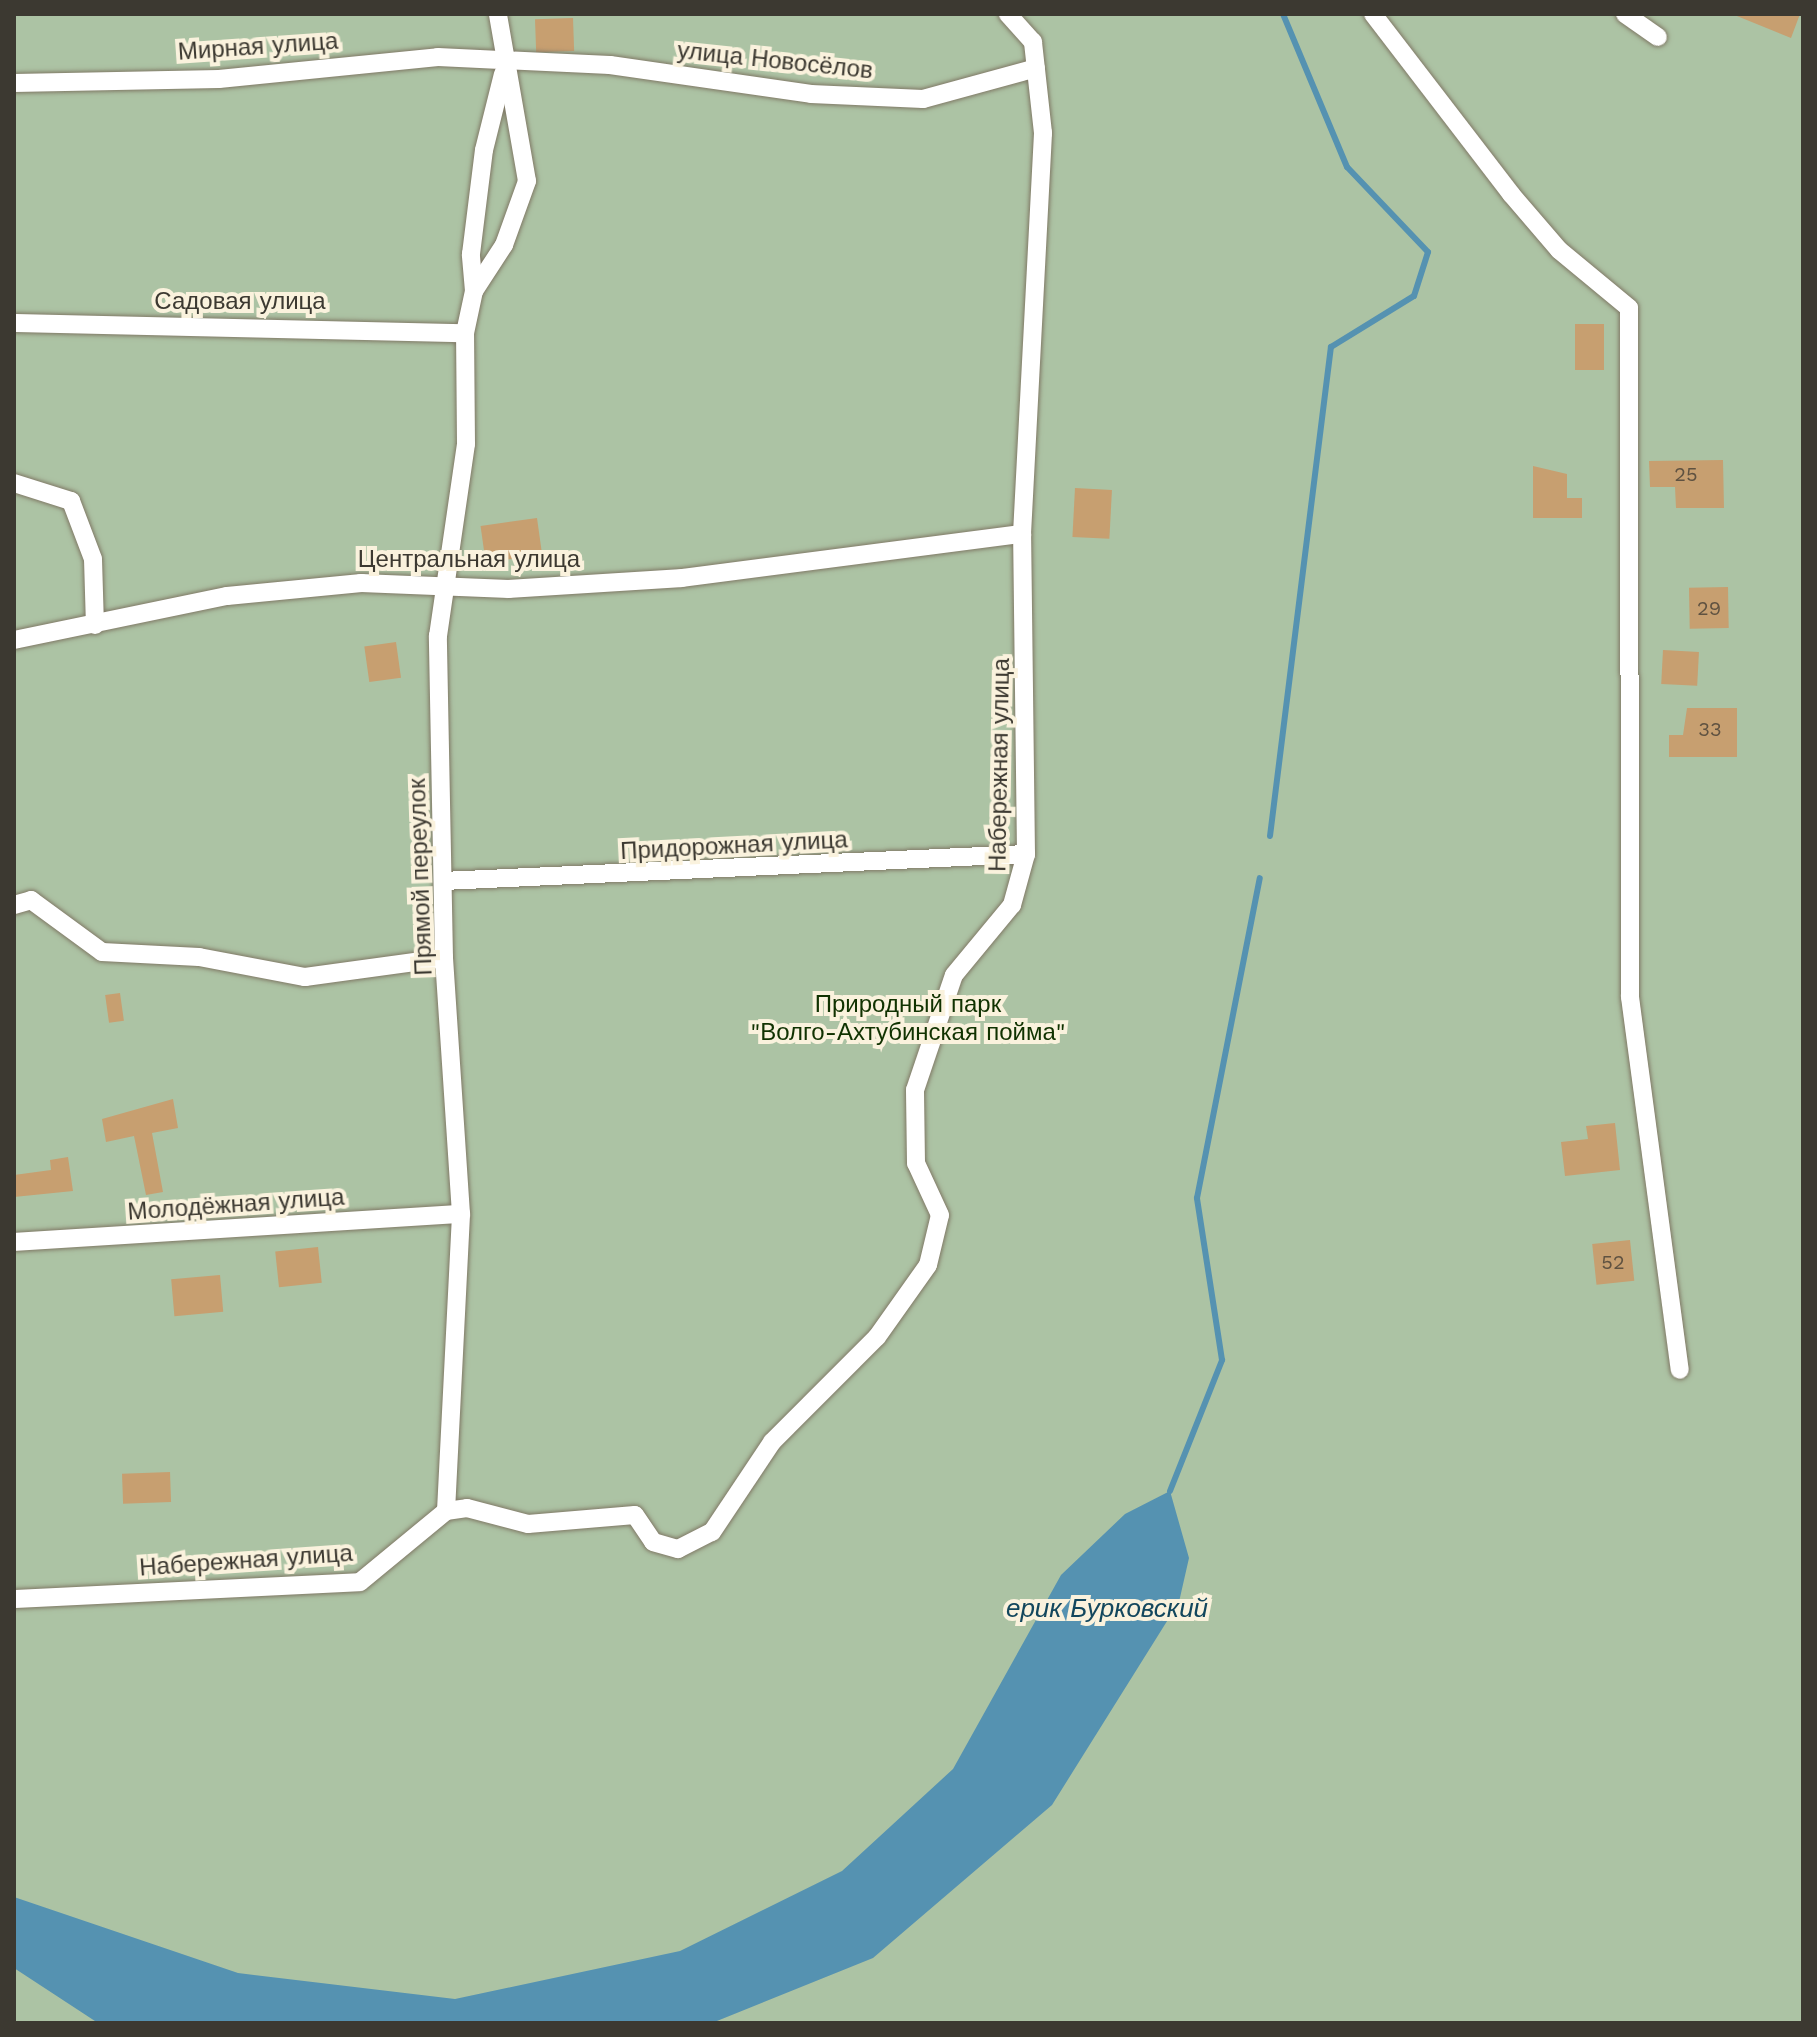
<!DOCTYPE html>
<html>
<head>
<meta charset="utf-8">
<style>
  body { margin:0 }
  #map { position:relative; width:1817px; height:2037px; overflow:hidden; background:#ede5d0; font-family:"Work Sans",sans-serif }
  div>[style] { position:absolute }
  .green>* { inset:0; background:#acc3a4; transform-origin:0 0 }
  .water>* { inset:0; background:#5592b1 }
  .stream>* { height:6px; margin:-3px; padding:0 3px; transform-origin:3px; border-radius:3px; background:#5592b1 }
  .building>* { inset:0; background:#c79f70; transform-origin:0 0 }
  .roads { filter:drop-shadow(0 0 2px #807966) drop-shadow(0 0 2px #807966) }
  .street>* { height:18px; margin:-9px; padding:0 9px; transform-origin:9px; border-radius:9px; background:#fff }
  span { translate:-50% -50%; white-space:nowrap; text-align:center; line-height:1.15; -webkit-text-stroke:8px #faf2dd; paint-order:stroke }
  .number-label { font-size:20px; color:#5f5241 }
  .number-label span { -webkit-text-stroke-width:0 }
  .street-label { font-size:24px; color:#3c3931 }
  .park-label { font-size:24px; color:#103200 }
  .water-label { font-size:26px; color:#13475d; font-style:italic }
  .frame { position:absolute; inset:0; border:16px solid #3c3931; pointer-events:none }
</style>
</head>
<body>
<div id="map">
  <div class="green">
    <i style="left:14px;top:14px;width:1789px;height:2009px"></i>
  </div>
  <div class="water">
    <i style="clip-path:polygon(1170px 1491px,1189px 1558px,1179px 1602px,1052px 1805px,873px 1958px,712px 2023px,98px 2023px,14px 1968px,14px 1897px,238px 1973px,455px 1999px,680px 1951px,842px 1871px,953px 1769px,1061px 1575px,1125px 1514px)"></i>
  </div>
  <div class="stream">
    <i style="left:1270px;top:836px;width:493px;rotate:-82.9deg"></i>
    <i style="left:1331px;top:347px;width:97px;rotate:-31.6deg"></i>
    <i style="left:1414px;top:296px;width:46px;rotate:-72.3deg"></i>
    <i style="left:1428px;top:252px;width:117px;rotate:-133.6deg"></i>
    <i style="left:1347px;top:167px;width:166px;rotate:-112.7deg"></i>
    <i style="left:1170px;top:1491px;width:141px;rotate:-68.3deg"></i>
    <i style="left:1222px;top:1360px;width:164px;rotate:-98.8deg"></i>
    <i style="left:1197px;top:1198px;width:326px;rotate:-78.9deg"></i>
  </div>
  <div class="building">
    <i style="clip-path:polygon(1732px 14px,1800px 14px,1791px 38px)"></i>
    <i style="left:573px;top:18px;width:33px;height:38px;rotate:88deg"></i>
    <i style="left:1575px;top:324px;width:29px;height:46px"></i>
    <i style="clip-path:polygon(1723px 460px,1724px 508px,1676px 508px,1675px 487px,1650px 487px,1649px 461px)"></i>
    <i style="clip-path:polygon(1533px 466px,1567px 474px,1567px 498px,1582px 498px,1582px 518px,1533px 518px)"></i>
    <i style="left:1075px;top:488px;width:37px;height:49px;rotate:3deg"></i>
    <i style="left:537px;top:518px;width:37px;height:57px;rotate:82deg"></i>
    <i style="left:1728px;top:587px;width:41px;height:39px;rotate:89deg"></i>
    <i style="left:396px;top:642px;width:36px;height:32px;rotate:82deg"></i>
    <i style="left:1663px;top:650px;width:36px;height:34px;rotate:3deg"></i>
    <i style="clip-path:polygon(1687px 708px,1737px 708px,1737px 757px,1669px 757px,1669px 735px,1683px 735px)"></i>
    <i style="left:120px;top:993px;width:28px;height:15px;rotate:82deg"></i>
    <i style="clip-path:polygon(173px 1099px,178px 1128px,152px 1133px,163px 1192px,146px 1195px,134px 1136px,106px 1142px,102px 1119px)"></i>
    <i style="clip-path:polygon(1615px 1123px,1620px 1170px,1565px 1176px,1561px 1142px,1588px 1139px,1586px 1126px)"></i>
    <i style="clip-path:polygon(68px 1157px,73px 1191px,14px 1197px,14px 1175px,51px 1170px,50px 1160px)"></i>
    <i style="left:1630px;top:1240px;width:41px;height:38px;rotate:84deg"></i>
    <i style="left:318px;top:1247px;width:36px;height:43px;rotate:84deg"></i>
    <i style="left:220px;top:1275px;width:37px;height:49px;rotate:85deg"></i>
    <i style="left:170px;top:1472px;width:30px;height:48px;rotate:88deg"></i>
  </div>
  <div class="roads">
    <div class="street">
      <i style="left:1373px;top:14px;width:227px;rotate:52.5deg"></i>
      <i style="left:1511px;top:194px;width:74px;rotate:49.4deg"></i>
      <i style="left:1559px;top:250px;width:91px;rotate:39.6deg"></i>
      <i style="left:1629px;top:308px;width:689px;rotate:89.92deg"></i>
      <i style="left:1630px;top:997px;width:376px;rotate:82.4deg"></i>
      <i style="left:1625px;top:14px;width:40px;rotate:34.9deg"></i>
      <i style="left:14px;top:83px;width:205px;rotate:-1.1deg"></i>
      <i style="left:219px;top:79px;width:220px;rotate:-5.7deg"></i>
      <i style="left:438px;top:57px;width:172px;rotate:2.7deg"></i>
      <i style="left:610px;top:65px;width:203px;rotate:8.2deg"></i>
      <i style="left:811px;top:94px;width:112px;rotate:2.6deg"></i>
      <i style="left:923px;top:99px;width:117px;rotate:-15.3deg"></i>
      <i style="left:474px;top:291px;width:37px;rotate:-95deg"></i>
      <i style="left:471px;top:254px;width:105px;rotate:-82.9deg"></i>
      <i style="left:484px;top:150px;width:78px;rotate:-76deg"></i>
      <i style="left:14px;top:323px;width:451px;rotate:1.3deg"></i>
      <i style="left:14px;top:483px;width:60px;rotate:17.5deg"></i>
      <i style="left:71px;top:501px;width:62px;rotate:69.2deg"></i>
      <i style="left:93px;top:559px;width:66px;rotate:88.3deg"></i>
      <i style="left:14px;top:640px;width:217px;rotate:-11.7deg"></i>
      <i style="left:227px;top:596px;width:135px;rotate:-5.5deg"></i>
      <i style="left:361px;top:583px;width:148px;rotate:2.3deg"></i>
      <i style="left:509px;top:589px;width:173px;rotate:-3.6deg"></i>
      <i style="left:682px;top:578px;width:343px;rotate:-7.4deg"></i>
      <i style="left:443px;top:881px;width:584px;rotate:-2.65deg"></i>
      <i style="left:14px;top:905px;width:18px;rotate:-16deg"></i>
      <i style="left:31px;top:900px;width:88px;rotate:36.2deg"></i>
      <i style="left:102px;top:952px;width:97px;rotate:3deg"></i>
      <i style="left:199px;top:957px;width:108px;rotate:10.7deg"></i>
      <i style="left:305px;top:977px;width:140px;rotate:-7.8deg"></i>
      <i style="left:14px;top:1242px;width:448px;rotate:-3.6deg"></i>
      <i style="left:446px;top:1511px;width:297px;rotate:-87.1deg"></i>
      <i style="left:461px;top:1214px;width:257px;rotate:-93.8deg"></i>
      <i style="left:444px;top:958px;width:322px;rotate:-91.1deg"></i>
      <i style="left:438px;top:636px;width:194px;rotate:-81.7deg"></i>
      <i style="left:466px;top:444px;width:111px;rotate:-90.5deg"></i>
      <i style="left:465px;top:333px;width:43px;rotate:-77.9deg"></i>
      <i style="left:474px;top:291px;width:55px;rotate:-56.9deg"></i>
      <i style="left:504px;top:245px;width:68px;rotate:-70.2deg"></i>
      <i style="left:527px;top:181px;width:169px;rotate:-99.9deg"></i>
      <i style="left:14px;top:1599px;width:346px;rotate:-2.8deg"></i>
      <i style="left:360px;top:1582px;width:112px;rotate:-39.5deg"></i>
      <i style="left:446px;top:1511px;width:21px;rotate:-8deg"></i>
      <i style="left:467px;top:1508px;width:63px;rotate:14.7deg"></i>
      <i style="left:528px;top:1524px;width:107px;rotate:-4.8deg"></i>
      <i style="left:635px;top:1515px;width:32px;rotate:56deg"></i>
      <i style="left:653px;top:1542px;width:26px;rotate:16deg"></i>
      <i style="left:678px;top:1549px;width:38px;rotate:-27deg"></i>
      <i style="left:712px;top:1532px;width:108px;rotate:-56.3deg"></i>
      <i style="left:772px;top:1442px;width:148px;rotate:-45deg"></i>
      <i style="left:877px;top:1337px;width:88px;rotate:-54.7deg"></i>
      <i style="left:928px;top:1265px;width:51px;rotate:-76.5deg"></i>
      <i style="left:940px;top:1215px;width:57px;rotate:-114.8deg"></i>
      <i style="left:916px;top:1163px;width:73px;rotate:-90.8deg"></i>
      <i style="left:915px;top:1090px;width:121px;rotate:-71.3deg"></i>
      <i style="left:954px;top:975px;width:91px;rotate:-50.4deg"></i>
      <i style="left:1012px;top:905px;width:53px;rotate:-74.6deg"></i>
      <i style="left:1026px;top:854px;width:320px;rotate:-90.7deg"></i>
      <i style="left:1022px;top:534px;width:402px;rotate:-87deg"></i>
      <i style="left:1043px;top:133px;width:92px;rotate:-96.3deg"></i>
      <i style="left:1033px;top:42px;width:38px;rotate:-132deg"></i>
    </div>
  </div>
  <div class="number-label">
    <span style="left:1686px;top:474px">25</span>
    <span style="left:1709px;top:608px">29</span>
    <span style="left:1710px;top:729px">33</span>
    <span style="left:1613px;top:1262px">52</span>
  </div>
  <div class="street-label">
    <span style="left:258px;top:47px;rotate:-4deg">Мирная улица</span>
    <span style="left:775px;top:61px;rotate:6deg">улица Новосёлов</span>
    <span style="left:240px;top:302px">Садовая улица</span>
    <span style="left:469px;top:560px">Центральная улица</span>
    <span style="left:1000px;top:765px;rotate:-89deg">Набережная улица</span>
    <span style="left:734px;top:846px;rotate:-3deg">Придорожная улица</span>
    <span style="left:421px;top:877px;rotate:-92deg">Прямой переулок</span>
    <span style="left:236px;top:1205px;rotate:-4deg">Молодёжная улица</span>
    <span style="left:246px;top:1561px;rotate:-4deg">Набережная улица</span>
  </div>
  <div class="park-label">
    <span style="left:908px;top:1019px">Природный парк<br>"Волго-Ахтубинская пойма"</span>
  </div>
  <div class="water-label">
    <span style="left:1107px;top:1609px">ерик Бурковский</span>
  </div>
  <div class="frame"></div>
</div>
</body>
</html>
